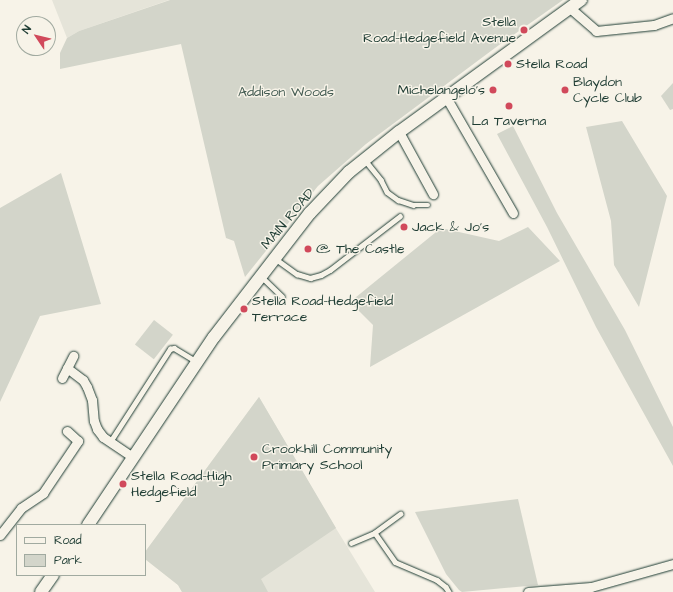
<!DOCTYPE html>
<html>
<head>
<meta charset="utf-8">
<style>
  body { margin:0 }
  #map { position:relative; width:673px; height:592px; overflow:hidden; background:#f7f3e8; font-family:"Architects Daughter",sans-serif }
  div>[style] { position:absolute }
  .built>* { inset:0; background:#e5e4d9 }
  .green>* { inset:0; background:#d3d5ca; transform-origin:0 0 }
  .roads { filter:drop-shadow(0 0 1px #1f3d34) drop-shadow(0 0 1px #1f3d34) }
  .lane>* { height:4.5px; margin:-2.25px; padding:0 2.25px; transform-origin:2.25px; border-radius:2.25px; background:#f7f3e8 }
  .street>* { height:9px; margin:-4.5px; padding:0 4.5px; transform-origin:4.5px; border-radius:4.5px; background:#f7f3e8 }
  .secondary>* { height:12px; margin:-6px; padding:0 6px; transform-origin:6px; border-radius:6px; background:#f7f3e8 }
  .dots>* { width:11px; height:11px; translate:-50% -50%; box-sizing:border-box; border:2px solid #f7f3e8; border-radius:50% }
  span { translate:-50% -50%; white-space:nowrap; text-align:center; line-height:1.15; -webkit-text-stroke:3px #f7f3e8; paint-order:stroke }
  .poi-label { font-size:14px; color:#1f3d34 }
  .right { translate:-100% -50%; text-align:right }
  .left { translate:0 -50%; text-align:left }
  .park-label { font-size:14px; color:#435b52 }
  .street-label { font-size:14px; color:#1f3d34 }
  .legend { position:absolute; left:16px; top:524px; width:130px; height:52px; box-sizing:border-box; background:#f7f3e8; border:1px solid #a1aaa0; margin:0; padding:5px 7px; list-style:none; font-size:12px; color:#1f3d34 }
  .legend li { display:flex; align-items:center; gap:8px; height:20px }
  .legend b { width:20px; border:1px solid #a1aaa0 }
  .north { position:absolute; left:16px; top:16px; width:40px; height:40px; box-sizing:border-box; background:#f7f3e8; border:1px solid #a1aaa0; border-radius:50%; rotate:305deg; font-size:11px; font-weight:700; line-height:16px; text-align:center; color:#1f3d34 }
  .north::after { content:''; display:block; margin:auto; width:14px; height:18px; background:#d1495b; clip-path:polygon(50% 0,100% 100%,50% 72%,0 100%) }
</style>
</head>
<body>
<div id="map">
  <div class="built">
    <i style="clip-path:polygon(52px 0,169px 0,79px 31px,67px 38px)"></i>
    <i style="clip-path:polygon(259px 397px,329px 517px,375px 592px,182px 592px,178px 585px,145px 559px,145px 552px)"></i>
  </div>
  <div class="green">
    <i style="clip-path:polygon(170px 0,563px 0,499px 45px,366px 144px,318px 186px,245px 277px,234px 241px,226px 238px,181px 44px,60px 69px,60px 53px,67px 38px,79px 31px)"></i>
    <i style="clip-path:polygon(673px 83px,673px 109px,670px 110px,661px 96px)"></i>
    <i style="clip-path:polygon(622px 121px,667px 196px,639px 307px,614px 265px,611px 221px,586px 127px)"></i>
    <i style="clip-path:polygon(513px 126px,557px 213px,625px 330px,673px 427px,673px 466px,596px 327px,547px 227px,497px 134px)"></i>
    <i style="clip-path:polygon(61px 173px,101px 304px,40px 316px,0 402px,0 208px)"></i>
    <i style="clip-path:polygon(528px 227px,560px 261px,370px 367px,373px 325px,350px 302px,441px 228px,499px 241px)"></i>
    <i style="left:154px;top:320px;width:24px;height:31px;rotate:38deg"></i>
    <i style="clip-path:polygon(259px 397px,336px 528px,261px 579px,268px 592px,182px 592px,178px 585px,145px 559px,145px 552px)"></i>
    <i style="clip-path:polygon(518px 499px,538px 585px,462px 592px,459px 590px,446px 574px,415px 512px)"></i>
  </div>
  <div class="roads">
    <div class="lane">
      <i style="left:365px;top:160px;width:26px;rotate:51deg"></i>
      <i style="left:381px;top:180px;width:13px;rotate:63deg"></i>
      <i style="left:387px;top:192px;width:14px;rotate:36deg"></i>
      <i style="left:398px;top:200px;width:16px;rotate:18deg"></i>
      <i style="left:413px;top:205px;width:15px"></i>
      <i style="left:276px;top:259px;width:26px;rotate:36deg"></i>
      <i style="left:297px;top:274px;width:14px;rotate:17deg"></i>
      <i style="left:310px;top:278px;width:11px;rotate:-15deg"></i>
      <i style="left:321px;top:275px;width:10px;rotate:-29deg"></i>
      <i style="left:330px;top:270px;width:88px;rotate:-37.6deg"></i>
      <i style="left:262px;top:277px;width:28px;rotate:44deg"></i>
      <i style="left:110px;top:442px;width:111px;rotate:-57.2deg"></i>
      <i style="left:170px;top:349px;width:4px;rotate:-14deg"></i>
      <i style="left:174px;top:348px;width:27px;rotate:31deg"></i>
      <i style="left:401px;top:514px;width:32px;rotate:144deg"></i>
      <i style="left:375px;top:533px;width:35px;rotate:55deg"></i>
      <i style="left:395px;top:562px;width:46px;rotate:23.2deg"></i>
      <i style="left:437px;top:580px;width:11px;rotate:38deg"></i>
      <i style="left:446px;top:587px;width:6px;rotate:59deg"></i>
      <i style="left:351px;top:543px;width:26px;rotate:-23deg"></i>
    </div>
    <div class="street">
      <i style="left:570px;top:8px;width:35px;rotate:41deg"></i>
      <i style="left:596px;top:31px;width:58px;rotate:-5.9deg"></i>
      <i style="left:654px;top:25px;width:20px;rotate:-20deg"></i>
      <i style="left:446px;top:97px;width:134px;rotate:60deg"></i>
      <i style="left:399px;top:132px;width:71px;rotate:61.3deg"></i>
      <i style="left:67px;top:368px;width:20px;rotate:37deg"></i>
      <i style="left:83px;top:380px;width:8px;rotate:60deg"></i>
      <i style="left:87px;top:387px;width:14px;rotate:69deg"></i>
      <i style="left:92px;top:400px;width:21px;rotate:85deg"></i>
      <i style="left:94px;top:421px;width:9px;rotate:69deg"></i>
      <i style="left:97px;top:429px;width:10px;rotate:53deg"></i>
      <i style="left:103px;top:437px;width:36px;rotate:34deg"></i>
      <i style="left:62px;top:378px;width:25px;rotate:-63deg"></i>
      <i style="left:0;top:535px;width:34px;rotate:-52deg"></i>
      <i style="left:21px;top:508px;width:27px;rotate:-34deg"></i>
      <i style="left:43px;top:493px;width:63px;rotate:-56.1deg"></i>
      <i style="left:78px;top:441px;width:15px;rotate:-138deg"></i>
      <i style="left:528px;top:592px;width:63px;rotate:-4.5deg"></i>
      <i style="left:591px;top:587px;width:85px;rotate:-15.7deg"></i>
    </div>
    <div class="secondary">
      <i style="left:88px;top:525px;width:226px;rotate:-56.2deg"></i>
      <i style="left:214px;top:337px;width:157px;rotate:-52.3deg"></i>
      <i style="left:310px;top:213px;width:57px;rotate:-46.4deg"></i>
      <i style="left:349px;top:172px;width:64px;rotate:-38.7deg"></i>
      <i style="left:399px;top:132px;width:225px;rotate:-36deg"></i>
      <i style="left:41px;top:592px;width:21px;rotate:-55deg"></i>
    </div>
  </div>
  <div class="dots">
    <i style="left:524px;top:30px;background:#d1495b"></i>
    <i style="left:508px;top:64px;background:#d1495b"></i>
    <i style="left:493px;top:90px;background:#d1495b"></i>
    <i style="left:565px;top:90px;background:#d1495b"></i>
    <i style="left:509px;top:106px;background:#d1495b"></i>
    <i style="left:404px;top:227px;background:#d1495b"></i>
    <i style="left:308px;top:249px;background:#d1495b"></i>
    <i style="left:244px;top:309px;background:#d1495b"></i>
    <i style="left:254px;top:457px;background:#d1495b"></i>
    <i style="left:123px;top:484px;background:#d1495b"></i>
  </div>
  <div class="poi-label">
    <span class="right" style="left:516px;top:30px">Stella<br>Road-Hedgefield Avenue</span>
    <span class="left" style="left:516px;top:64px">Stella Road</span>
    <span class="left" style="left:573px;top:90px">Blaydon<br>Cycle Club</span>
    <span class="right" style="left:485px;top:90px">Michelangelo's</span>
    <span style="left:509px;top:121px">La Taverna</span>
    <span class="left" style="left:412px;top:227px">Jack &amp; Jo's</span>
    <span class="left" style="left:316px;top:249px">@ The Castle</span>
    <span class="left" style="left:252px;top:309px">Stella Road-Hedgefield<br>Terrace</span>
    <span class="left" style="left:262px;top:457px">Crookhill Community<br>Primary School</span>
    <span class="left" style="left:131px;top:484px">Stella Road-High<br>Hedgefield</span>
  </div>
  <div class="park-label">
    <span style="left:286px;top:92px">Addison Woods</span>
  </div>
  <div class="street-label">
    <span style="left:288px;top:219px;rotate:-50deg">MAIN ROAD</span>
  </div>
  <ul class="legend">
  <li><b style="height:5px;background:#f7f3e8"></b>Road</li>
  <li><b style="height:11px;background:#d3d5ca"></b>Park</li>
  </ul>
  <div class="north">N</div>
</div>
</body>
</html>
